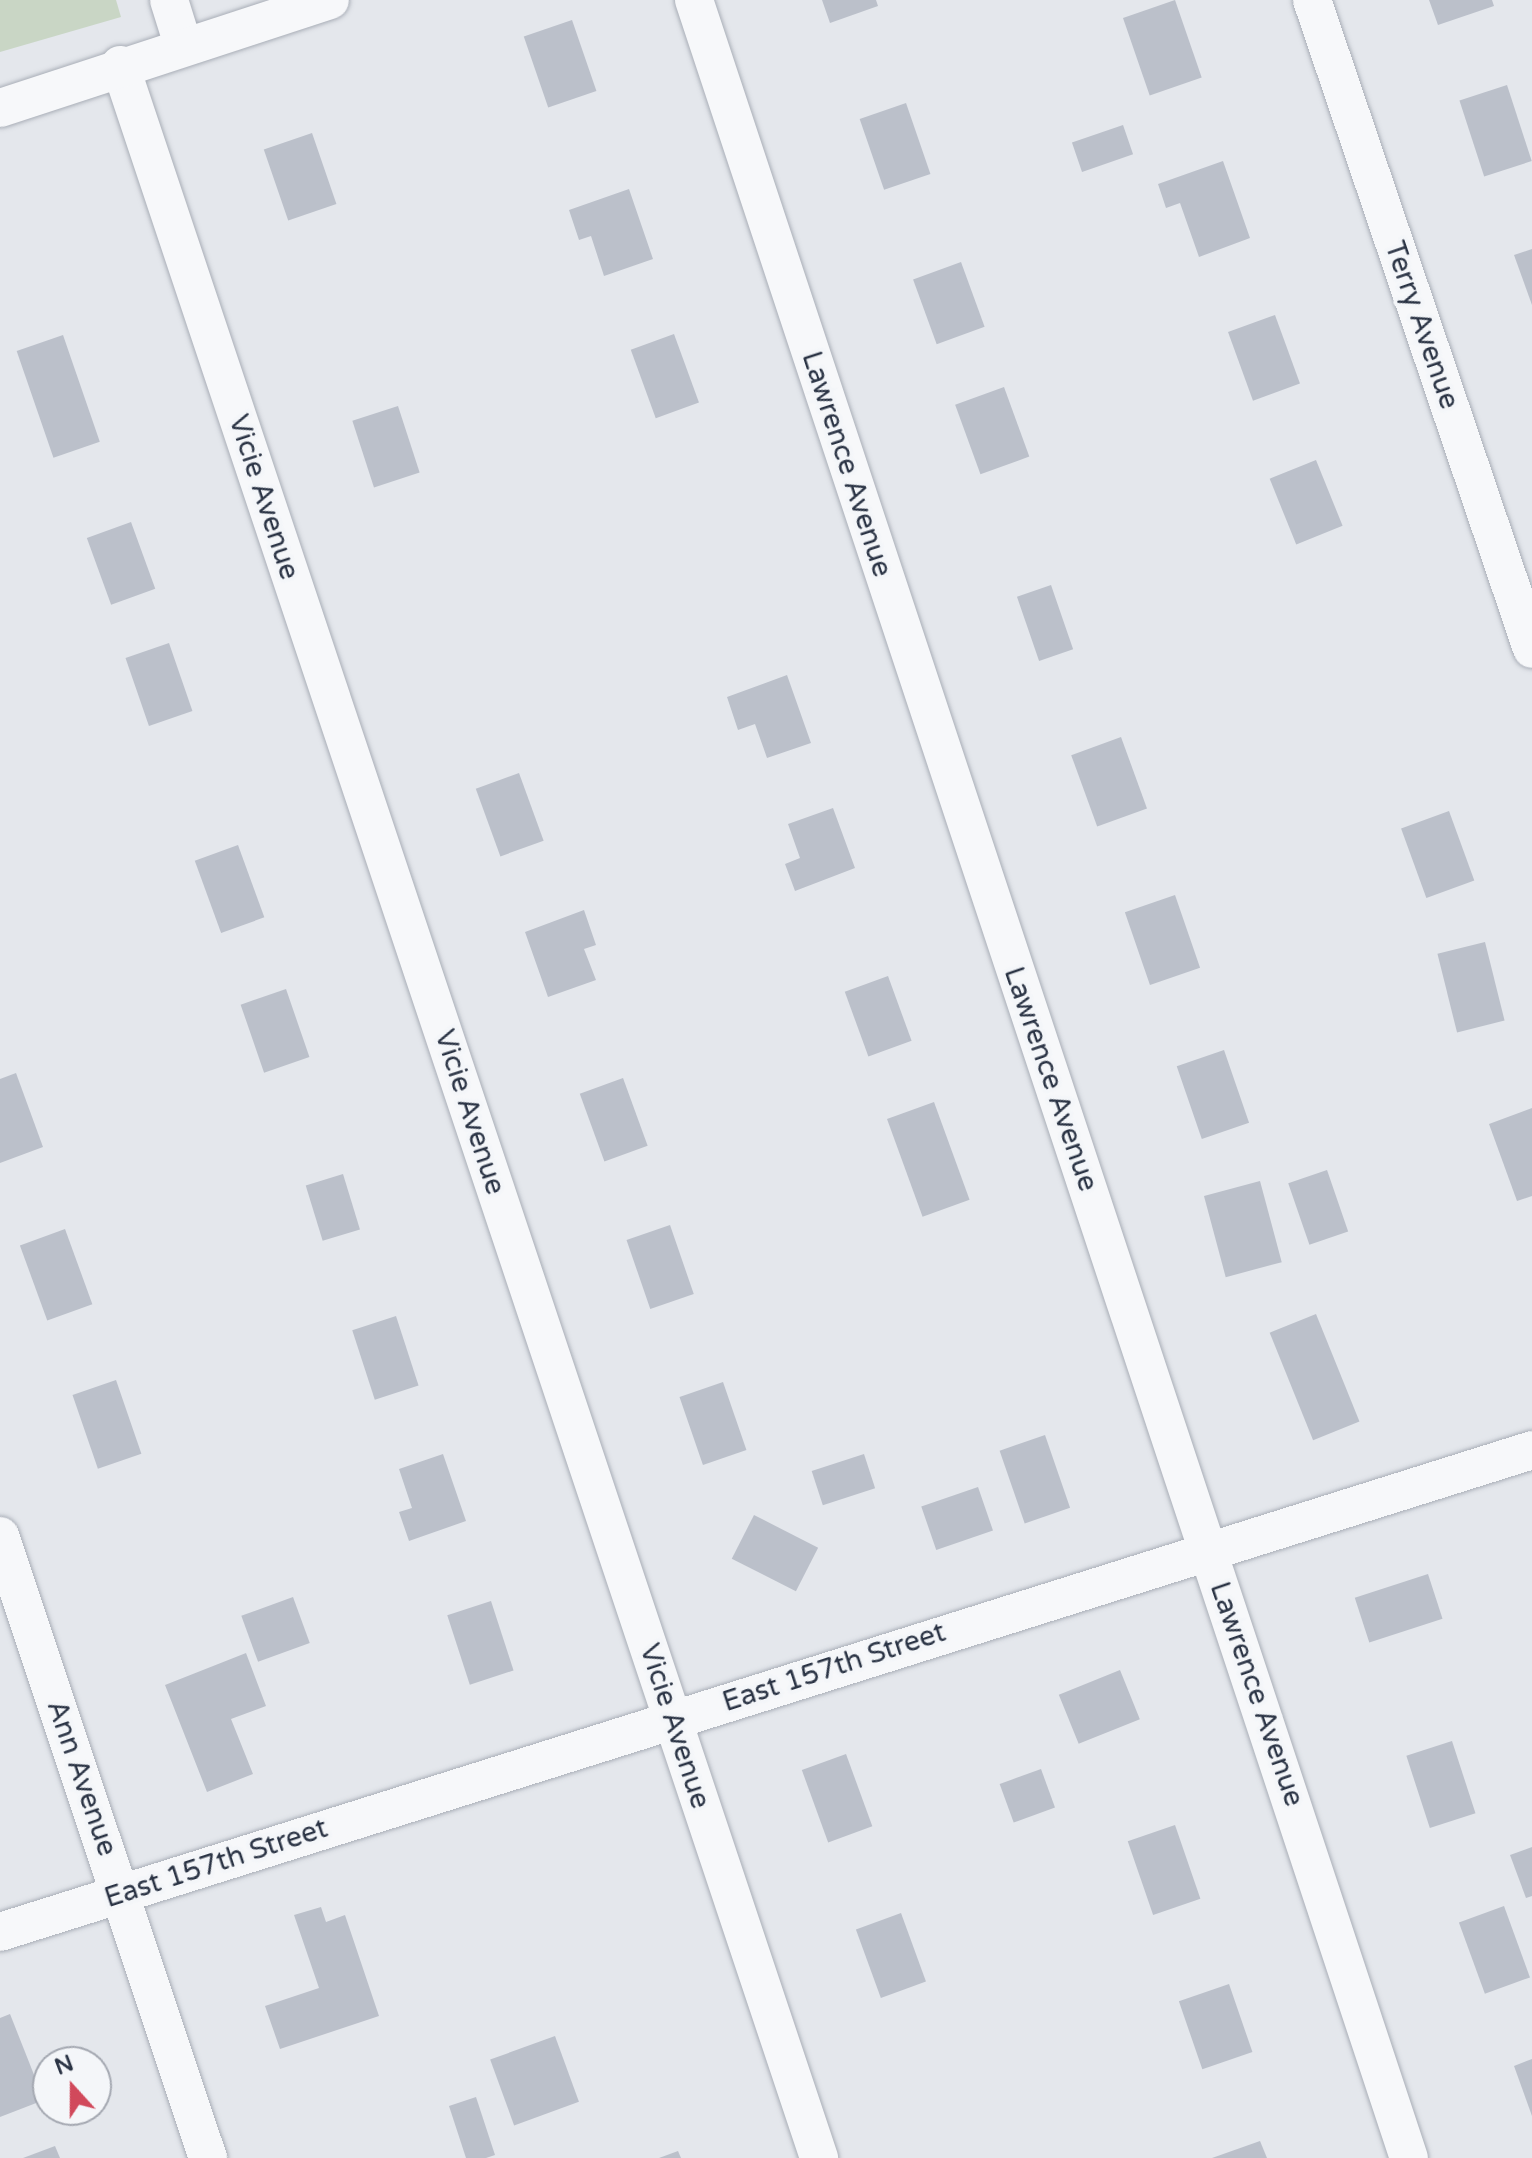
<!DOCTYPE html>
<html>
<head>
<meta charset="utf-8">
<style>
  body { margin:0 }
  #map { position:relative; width:1532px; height:2158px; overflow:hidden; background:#e4e7ec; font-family:"Varela Round",sans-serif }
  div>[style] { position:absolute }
  .green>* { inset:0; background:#c9d6c5 }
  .building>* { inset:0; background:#bbc0ca; transform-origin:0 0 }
  .roads { filter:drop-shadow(0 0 2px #a9aeb7) drop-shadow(0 0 2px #a9aeb7) }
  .minor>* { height:38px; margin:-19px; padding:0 19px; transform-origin:19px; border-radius:19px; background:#f7f8fa }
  span { translate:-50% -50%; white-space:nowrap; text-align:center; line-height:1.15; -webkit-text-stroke:8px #f4f6f9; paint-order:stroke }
  .street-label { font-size:28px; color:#2b3445 }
  .north { position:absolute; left:32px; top:2046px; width:80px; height:80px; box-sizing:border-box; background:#f4f6f9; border:2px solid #a4a8b1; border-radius:50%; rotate:339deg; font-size:22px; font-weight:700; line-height:32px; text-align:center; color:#2b3445 }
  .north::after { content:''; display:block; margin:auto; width:28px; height:36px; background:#d1495b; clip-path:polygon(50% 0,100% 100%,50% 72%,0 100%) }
</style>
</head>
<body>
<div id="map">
  <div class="green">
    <i style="clip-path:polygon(0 0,116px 0,121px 17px,0 52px)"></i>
  </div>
  <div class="building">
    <i style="clip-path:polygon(822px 0,876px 0,878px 6px,830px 23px)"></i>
    <i style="left:1175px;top:0;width:82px;height:55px;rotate:71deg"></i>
    <i style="clip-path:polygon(1429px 0,1492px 0,1494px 6px,1438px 25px)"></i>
    <i style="left:572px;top:20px;width:75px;height:51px;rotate:71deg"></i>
    <i style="left:1507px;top:85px;width:80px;height:50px;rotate:72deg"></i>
    <i style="left:906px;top:103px;width:75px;height:49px;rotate:71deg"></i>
    <i style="left:1123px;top:125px;width:31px;height:54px;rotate:71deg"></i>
    <i style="left:312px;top:133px;width:75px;height:51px;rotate:71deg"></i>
    <i style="clip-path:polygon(1223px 161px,1250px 238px,1199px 257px,1180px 203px,1166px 208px,1158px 184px)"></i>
    <i style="clip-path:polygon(629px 189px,653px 259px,604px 276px,591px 236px,579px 240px,569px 210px)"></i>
    <i style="clip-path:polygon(1532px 249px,1532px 305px,1514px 255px)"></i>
    <i style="left:961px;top:262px;width:69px;height:51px;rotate:70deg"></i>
    <i style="left:1275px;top:315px;width:73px;height:50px;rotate:70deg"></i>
    <i style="left:674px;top:334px;width:73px;height:46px;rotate:70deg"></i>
    <i style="left:63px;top:335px;width:113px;height:49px;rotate:71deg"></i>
    <i style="left:1004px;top:387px;width:74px;height:52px;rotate:70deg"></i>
    <i style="left:398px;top:406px;width:70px;height:48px;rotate:72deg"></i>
    <i style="left:1316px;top:460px;width:71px;height:50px;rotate:68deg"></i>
    <i style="left:131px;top:522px;width:71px;height:47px;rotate:70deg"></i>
    <i style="left:1051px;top:585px;width:68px;height:36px;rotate:71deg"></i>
    <i style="left:169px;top:643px;width:72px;height:46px;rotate:71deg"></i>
    <i style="clip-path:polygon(787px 675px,811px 743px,767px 758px,755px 724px,738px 730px,727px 697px)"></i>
    <i style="left:1121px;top:737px;width:76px;height:53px;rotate:70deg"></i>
    <i style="left:519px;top:773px;width:72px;height:46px;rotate:70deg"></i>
    <i style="clip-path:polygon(833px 808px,855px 868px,795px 891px,785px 864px,800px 858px,788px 824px)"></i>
    <i style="left:1449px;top:811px;width:74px;height:51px;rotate:70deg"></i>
    <i style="left:238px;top:845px;width:77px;height:46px;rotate:70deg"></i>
    <i style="left:1175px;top:895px;width:77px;height:53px;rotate:71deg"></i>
    <i style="clip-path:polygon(584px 910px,596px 945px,584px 949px,596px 980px,548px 997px,525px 932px)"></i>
    <i style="left:1485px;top:942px;width:81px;height:49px;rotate:76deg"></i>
    <i style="left:888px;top:976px;width:69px;height:46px;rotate:70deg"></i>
    <i style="left:286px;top:989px;width:72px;height:48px;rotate:71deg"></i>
    <i style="left:1224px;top:1050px;width:77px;height:50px;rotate:71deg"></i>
    <i style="clip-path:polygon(16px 1073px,43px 1147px,0 1163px,0 1079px)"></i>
    <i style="left:623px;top:1078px;width:72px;height:46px;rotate:70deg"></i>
    <i style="left:934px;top:1102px;width:104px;height:50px;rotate:70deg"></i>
    <i style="clip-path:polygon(1532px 1108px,1532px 1196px,1517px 1201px,1489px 1124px)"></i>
    <i style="left:1327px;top:1170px;width:65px;height:41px;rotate:71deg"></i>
    <i style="left:343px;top:1174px;width:58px;height:39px;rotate:73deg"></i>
    <i style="left:1260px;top:1181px;width:84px;height:58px;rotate:75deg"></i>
    <i style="left:670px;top:1225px;width:73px;height:46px;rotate:71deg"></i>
    <i style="left:65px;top:1229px;width:80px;height:48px;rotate:70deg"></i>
    <i style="left:1316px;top:1314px;width:116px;height:50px;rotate:68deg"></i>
    <i style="left:396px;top:1316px;width:73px;height:46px;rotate:72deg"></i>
    <i style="left:116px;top:1380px;width:78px;height:46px;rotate:71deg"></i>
    <i style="left:723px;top:1382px;width:72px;height:46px;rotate:71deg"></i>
    <i style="left:1045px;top:1435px;width:77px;height:48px;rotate:71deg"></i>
    <i style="clip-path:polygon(443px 1454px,466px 1521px,409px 1541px,399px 1512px,412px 1508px,399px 1469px)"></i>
    <i style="left:864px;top:1454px;width:36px;height:55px;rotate:72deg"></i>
    <i style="left:978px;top:1487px;width:46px;height:60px;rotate:71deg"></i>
    <i style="left:754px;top:1515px;width:72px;height:49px;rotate:27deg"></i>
    <i style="left:1428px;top:1574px;width:47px;height:77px;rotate:72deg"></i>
    <i style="left:293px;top:1597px;width:49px;height:55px;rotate:70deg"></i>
    <i style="left:491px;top:1601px;width:73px;height:46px;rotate:72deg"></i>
    <i style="clip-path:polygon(246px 1653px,266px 1706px,231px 1719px,253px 1774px,207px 1792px,165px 1685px)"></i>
    <i style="left:1120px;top:1670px;width:53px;height:66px;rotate:68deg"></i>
    <i style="left:1452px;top:1741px;width:76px;height:48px;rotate:72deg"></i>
    <i style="left:846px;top:1754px;width:77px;height:47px;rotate:70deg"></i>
    <i style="left:1041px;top:1769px;width:41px;height:44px;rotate:70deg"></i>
    <i style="left:1175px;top:1825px;width:78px;height:50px;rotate:71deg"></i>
    <i style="clip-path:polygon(1532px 1847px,1532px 1896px,1526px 1898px,1510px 1855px)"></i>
    <i style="left:1504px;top:1906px;width:76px;height:48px;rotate:70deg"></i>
    <i style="clip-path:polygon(321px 1907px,326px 1922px,345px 1915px,379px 2016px,280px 2049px,265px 2006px,319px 1988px,294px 1915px)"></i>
    <i style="left:901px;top:1913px;width:73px;height:48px;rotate:70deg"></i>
    <i style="left:1229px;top:1984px;width:72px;height:53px;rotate:71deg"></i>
    <i style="clip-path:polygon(10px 2014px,44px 2100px,0 2117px,0 2018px)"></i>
    <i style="left:555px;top:2036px;width:70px;height:69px;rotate:70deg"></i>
    <i style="clip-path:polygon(1532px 2059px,1532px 2116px,1514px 2066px)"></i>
    <i style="clip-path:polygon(476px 2097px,495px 2155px,486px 2158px,466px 2158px,449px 2106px)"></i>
    <i style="clip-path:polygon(1260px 2141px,1267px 2158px,1212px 2158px)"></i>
    <i style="clip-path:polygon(55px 2146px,60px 2158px,23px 2158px)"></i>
    <i style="clip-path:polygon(678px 2151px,681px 2158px,659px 2158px)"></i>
  </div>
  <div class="roads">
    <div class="minor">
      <i style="left:169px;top:0;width:47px;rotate:72.7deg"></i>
      <i style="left:694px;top:0;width:2273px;rotate:71.67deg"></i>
      <i style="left:1312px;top:0;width:685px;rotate:71.27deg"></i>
      <i style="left:120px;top:65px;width:2207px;rotate:71.53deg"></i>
      <i style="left:0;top:108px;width:347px;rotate:-18.1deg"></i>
      <i style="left:0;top:1536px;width:656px;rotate:71.51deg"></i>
      <i style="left:0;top:1932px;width:1606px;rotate:-17.46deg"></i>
    </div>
  </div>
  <div class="street-label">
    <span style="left:1422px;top:325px;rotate:71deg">Terry Avenue</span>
    <span style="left:847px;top:464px;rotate:72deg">Lawrence Avenue</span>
    <span style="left:264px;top:497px;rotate:72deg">Vicie Avenue</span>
    <span style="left:1051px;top:1079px;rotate:71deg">Lawrence Avenue</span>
    <span style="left:470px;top:1112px;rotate:72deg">Vicie Avenue</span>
    <span style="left:834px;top:1667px;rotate:-18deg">East 157th Street</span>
    <span style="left:1257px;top:1694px;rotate:71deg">Lawrence Avenue</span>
    <span style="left:675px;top:1726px;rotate:72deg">Vicie Avenue</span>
    <span style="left:82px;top:1778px;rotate:71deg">Ann Avenue</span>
    <span style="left:216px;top:1863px;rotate:-18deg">East 157th Street</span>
  </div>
  <div class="north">N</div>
</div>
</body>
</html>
